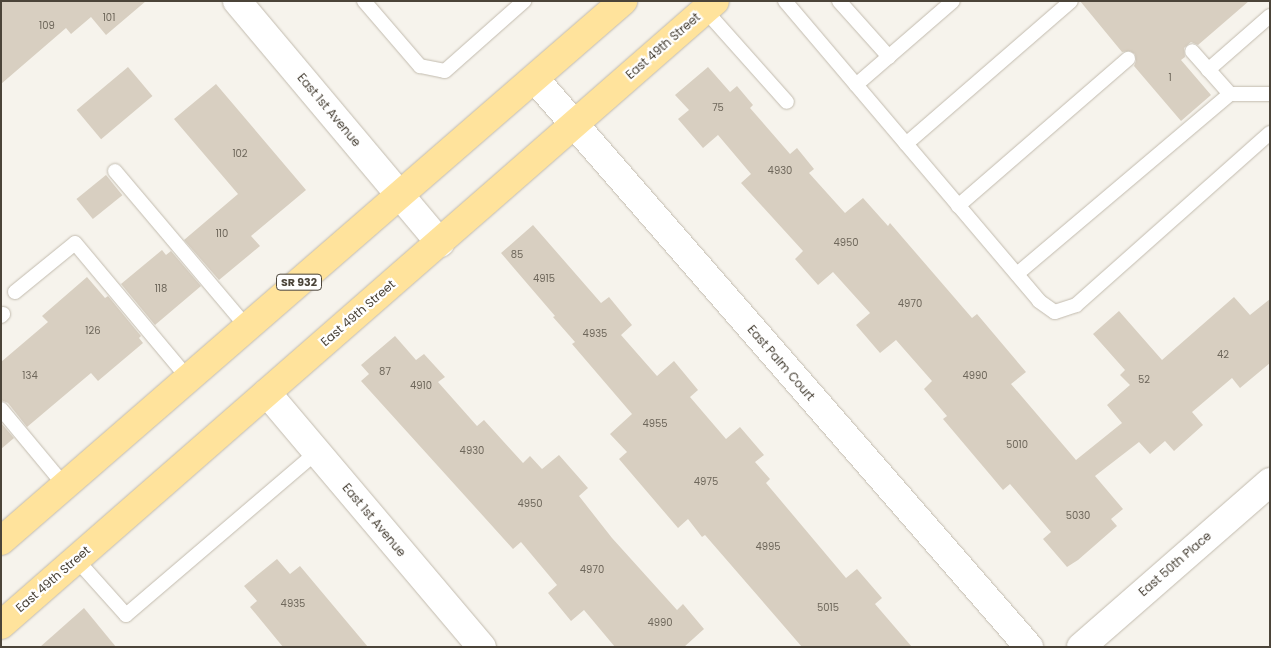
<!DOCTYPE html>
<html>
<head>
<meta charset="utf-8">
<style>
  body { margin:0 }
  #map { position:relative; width:1271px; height:648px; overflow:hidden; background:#f6f3ec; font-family:Poppins,sans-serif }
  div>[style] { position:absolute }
  .building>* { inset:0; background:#d8cfc1; transform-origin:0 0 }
  .roads { filter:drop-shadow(0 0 1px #c2bbae) drop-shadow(0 0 1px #c2bbae) }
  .service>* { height:14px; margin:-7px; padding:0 7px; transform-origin:7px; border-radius:7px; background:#fff }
  .minor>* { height:28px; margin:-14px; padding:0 14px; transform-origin:14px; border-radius:14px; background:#fff }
  .primary>* { height:28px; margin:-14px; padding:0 14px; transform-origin:14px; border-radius:14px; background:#ffe39c }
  span { translate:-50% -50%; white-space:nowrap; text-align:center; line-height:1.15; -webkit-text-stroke:4.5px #fff; paint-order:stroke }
  .number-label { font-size:10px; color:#6e675b }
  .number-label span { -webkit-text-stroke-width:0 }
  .shield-label span { padding:1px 4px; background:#fff; border:1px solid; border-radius:4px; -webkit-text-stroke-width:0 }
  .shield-label { font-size:11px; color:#4b4439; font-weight:700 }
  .street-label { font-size:12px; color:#4b4439 }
  .frame { position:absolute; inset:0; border:2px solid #4b4439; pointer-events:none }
</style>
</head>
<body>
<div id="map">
  <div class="building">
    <i style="clip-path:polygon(1px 1px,146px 1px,106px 35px,91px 17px,71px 34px,66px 28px,1px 84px)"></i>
    <i style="clip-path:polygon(1080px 1px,1249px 1px,1198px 45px,1191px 42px,1184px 48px,1185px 57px,1181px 60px,1211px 95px,1181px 121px,1134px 66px,1136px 61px,1135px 54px,1130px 51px,1122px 52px)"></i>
    <i style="left:128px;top:67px;width:38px;height:67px;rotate:50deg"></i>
    <i style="clip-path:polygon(708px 67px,730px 92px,737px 86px,753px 105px,750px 108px,790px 154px,797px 148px,814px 169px,809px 173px,845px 213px,863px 198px,888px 226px,890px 223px,972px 318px,977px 314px,1026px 372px,1011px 384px,1076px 460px,1122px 423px,1107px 405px,1130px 385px,1120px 375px,1125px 370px,1093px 334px,1119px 311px,1162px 360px,1234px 297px,1250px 315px,1270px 299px,1270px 363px,1240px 388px,1232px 378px,1192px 412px,1203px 425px,1174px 451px,1165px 441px,1150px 454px,1139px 442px,1095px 476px,1123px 509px,1111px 519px,1117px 526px,1078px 560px,1067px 567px,1043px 539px,1051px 532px,1010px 484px,1003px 490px,943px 419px,947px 416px,924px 389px,932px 381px,896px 340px,880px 353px,856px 325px,870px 313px,833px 272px,818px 285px,795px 259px,803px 251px,741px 183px,751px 174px,718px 135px,703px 148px,678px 119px,689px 110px,675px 95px)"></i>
    <i style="clip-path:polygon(216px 84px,306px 190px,251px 236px,260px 246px,219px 280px,184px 240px,238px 194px,174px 119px)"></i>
    <i style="left:106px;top:175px;width:26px;height:38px;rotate:51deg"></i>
    <i style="clip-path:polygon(533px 225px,601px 303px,609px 297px,632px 325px,621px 335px,657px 376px,674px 361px,698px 390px,690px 397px,726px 439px,740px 427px,764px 455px,755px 462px,770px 479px,766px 483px,846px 578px,857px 569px,882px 598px,875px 604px,912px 647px,802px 647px,705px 535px,702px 537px,688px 519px,678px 528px,619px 459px,627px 452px,610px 434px,632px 414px,572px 344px,575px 342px,553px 317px,555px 316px,501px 253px)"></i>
    <i style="clip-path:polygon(162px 250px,166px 255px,171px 251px,201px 286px,155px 325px,121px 284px)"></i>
    <i style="clip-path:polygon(87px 277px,105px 298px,108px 296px,141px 336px,139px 338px,143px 343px,98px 381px,91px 373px,27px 427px,8px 403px,1px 400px,1px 362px,48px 322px,42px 316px)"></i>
    <i style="clip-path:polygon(395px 336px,416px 360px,424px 354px,445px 377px,438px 382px,477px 426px,484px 420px,523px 463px,530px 456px,542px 469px,559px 455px,588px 488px,579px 496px,612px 538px,677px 610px,683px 604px,704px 629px,684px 647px,615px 647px,584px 610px,571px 621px,548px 593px,557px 585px,521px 542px,513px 549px,361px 381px,369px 374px,361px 365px)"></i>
    <i style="clip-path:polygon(1px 423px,14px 438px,1px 449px)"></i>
    <i style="clip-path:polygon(277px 559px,290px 574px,300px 566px,368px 647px,283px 647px,250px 607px,257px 601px,244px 586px)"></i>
    <i style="clip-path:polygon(84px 608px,116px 647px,40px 647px)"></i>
  </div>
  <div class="roads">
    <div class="service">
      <i style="left:364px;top:1px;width:86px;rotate:49.3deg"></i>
      <i style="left:420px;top:66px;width:25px;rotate:11deg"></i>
      <i style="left:445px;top:71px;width:106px;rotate:-41.5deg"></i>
      <i style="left:785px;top:1px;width:393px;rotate:49.7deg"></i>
      <i style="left:1039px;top:301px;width:19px;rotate:35deg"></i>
      <i style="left:1055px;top:312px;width:22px;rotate:-18deg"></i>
      <i style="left:1076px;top:305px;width:259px;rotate:-41.6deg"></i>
      <i style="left:839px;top:1px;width:75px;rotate:48.2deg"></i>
      <i style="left:705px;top:10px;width:123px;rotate:48.3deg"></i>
      <i style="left:1208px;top:70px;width:82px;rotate:-41.1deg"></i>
      <i style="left:856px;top:85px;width:128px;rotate:-40.9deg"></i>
      <i style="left:1230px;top:94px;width:40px"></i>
      <i style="left:906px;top:144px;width:218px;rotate:-40.9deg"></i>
      <i style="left:115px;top:171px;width:204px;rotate:49.8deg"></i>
      <i style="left:958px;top:206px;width:225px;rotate:-40.9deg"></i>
      <i style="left:1017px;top:274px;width:279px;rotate:-40.2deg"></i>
      <i style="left:1230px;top:94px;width:57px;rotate:-131.5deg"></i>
      <i style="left:15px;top:292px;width:77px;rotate:-39.2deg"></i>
      <i style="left:75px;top:243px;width:176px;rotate:50.1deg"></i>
      <i style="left:1px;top:316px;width:3px;rotate:-45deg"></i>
      <i style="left:1px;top:409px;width:100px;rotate:50.3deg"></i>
      <i style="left:76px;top:559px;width:75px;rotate:48.2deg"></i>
      <i style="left:126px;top:615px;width:251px;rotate:-40.5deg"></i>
    </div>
    <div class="minor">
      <i style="left:237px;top:1px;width:316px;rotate:50deg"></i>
      <i style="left:535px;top:79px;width:753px;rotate:48.99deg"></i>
      <i style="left:267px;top:393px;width:333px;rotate:49.8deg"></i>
      <i style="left:1081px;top:647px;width:251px;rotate:-41.1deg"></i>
    </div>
    <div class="primary">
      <i style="left:1px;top:541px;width:824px;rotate:-40.96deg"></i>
      <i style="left:1px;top:625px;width:948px;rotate:-41.15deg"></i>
    </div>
  </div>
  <div class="number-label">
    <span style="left:109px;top:18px">101</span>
    <span style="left:47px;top:26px">109</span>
    <span style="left:1170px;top:78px">1</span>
    <span style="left:718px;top:108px">75</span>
    <span style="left:240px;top:154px">102</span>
    <span style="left:780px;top:171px">4930</span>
    <span style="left:222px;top:234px">110</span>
    <span style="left:846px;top:243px">4950</span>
    <span style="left:517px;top:255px">85</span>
    <span style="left:544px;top:279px">4915</span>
    <span style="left:161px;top:289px">118</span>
    <span style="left:910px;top:304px">4970</span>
    <span style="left:93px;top:331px">126</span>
    <span style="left:595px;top:334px">4935</span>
    <span style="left:1223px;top:355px">42</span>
    <span style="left:385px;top:372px">87</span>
    <span style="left:30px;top:376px">134</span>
    <span style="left:975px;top:376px">4990</span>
    <span style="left:1144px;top:380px">52</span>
    <span style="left:421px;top:386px">4910</span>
    <span style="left:655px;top:424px">4955</span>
    <span style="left:1017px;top:445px">5010</span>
    <span style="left:472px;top:451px">4930</span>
    <span style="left:706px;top:482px">4975</span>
    <span style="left:530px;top:504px">4950</span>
    <span style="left:1078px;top:516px">5030</span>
    <span style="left:768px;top:547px">4995</span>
    <span style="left:592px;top:570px">4970</span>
    <span style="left:293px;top:604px">4935</span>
    <span style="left:828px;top:608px">5015</span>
    <span style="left:660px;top:623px">4990</span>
  </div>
  <div class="shield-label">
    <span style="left:299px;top:282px">SR 932</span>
  </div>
  <div class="street-label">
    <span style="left:663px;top:46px;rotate:-41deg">East 49th Street</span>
    <span style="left:329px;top:110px;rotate:50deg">East 1st Avenue</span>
    <span style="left:358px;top:313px;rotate:-41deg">East 49th Street</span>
    <span style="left:781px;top:363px;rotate:49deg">East Palm Court</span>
    <span style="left:374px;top:520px;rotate:50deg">East 1st Avenue</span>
    <span style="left:1175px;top:564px;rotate:-41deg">East 50th Place</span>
    <span style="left:53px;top:579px;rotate:-41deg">East 49th Street</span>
  </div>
  <div class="frame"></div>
</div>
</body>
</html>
